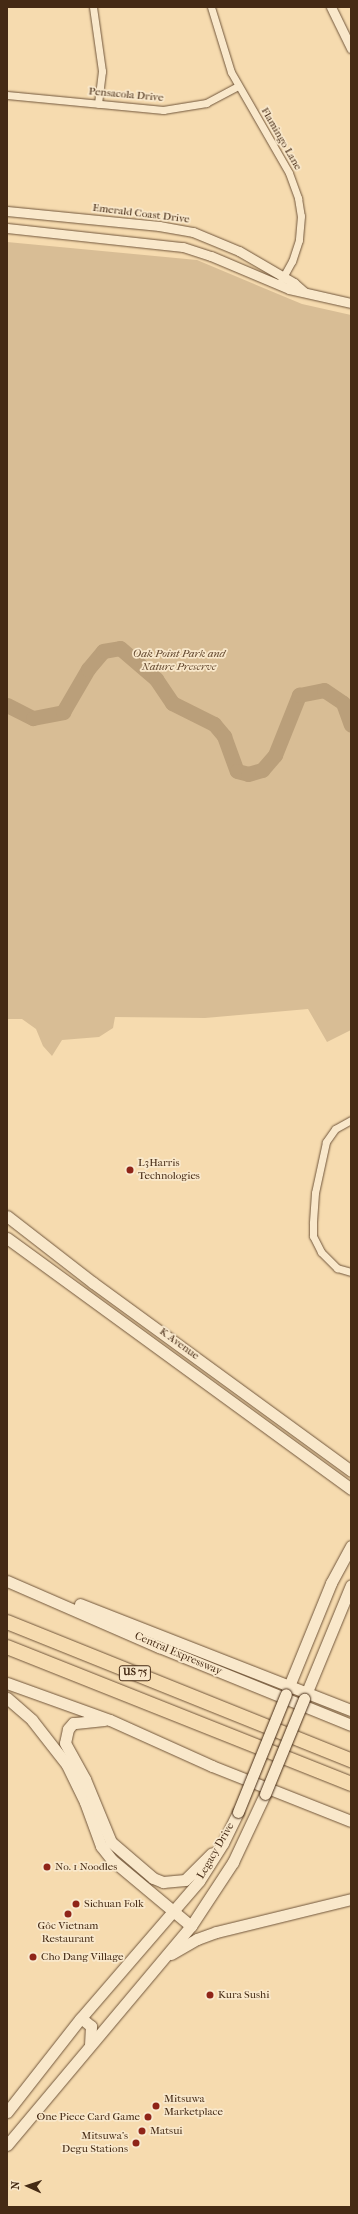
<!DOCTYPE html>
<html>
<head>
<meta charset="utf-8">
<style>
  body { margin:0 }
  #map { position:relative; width:358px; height:2214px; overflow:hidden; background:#f6dbaf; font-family:"IM FELL French Canon",serif }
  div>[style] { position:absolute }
  .green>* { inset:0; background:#d8bd95 }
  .river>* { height:15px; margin:-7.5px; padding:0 7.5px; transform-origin:7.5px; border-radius:7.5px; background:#ba9f7a }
  .roads { filter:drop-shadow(0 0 1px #71563b) drop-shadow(0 0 1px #71563b) }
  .minor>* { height:7px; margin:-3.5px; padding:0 3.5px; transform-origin:3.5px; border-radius:3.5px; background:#f9e8cb }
  .tertiary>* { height:9px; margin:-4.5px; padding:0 4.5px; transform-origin:4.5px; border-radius:4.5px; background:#f9e8cb }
  .secondary>* { height:11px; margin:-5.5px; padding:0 5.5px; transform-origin:5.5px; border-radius:5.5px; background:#f9e8cb }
  .motorway>* { height:14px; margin:-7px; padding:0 7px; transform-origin:7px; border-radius:7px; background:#f6dbaf }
  .bridges { filter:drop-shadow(0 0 1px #452a14) drop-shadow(0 0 1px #452a14) }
  .secondary-bridge>* { height:11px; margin:-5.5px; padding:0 5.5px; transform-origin:5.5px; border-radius:5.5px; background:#f9e8cb }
  .dots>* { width:11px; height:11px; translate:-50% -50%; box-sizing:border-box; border:2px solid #f9e8cb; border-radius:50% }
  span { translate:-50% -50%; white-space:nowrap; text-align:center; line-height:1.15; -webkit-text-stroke:3.5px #f9e8cb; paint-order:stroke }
  .shield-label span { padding:1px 3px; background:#f9e8cb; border:1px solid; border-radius:3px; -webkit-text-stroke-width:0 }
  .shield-label { font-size:10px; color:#452a14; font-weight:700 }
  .street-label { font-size:11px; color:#452a14 }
  .park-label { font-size:11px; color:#62472e; font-style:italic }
  .poi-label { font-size:11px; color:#452a14 }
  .left { translate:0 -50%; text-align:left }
  .right { translate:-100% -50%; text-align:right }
  .frame { position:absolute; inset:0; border:8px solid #452a14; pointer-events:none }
  .north { position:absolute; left:8px; top:2166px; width:40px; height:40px; -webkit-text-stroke:3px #f9e8cb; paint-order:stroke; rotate:273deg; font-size:11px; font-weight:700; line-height:16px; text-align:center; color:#452a14 }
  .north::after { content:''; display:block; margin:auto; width:14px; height:18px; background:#452a14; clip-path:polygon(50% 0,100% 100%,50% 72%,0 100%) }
</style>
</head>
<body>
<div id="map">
  <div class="green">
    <i style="clip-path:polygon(7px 242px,197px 260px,302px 304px,351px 315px,351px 1030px,327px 1042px,308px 1009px,205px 1018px,115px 1017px,113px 1028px,99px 1037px,62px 1040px,52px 1056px,43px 1046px,36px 1029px,22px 1019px,7px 1019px)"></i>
  </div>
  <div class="river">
    <i style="left:7px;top:705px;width:29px;rotate:27deg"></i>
    <i style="left:33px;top:718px;width:31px;rotate:-11deg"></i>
    <i style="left:63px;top:712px;width:50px;rotate:-59.8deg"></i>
    <i style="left:88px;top:669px;width:23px;rotate:-50deg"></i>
    <i style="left:103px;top:651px;width:17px;rotate:-10deg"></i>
    <i style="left:120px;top:648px;width:48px;rotate:40.7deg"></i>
    <i style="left:156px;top:679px;width:29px;rotate:56deg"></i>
    <i style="left:172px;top:703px;width:47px;rotate:26.6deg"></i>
    <i style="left:214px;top:724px;width:16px;rotate:50deg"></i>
    <i style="left:224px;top:736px;width:37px;rotate:70deg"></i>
    <i style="left:237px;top:771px;width:11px;rotate:15deg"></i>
    <i style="left:248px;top:774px;width:15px;rotate:-16deg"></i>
    <i style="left:262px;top:770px;width:20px;rotate:-49deg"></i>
    <i style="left:275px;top:755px;width:65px;rotate:-68.2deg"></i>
    <i style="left:299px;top:695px;width:25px;rotate:-11deg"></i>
    <i style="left:324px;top:690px;width:23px;rotate:34deg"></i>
    <i style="left:343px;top:703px;width:23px;rotate:70deg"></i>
  </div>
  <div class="roads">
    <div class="minor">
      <i style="left:93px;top:7px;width:65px;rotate:82deg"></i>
      <i style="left:102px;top:71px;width:33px;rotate:97deg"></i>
      <i style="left:211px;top:7px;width:68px;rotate:72.9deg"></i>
      <i style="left:231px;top:72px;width:116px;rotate:60.1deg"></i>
      <i style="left:289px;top:173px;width:27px;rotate:70deg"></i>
      <i style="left:298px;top:198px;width:18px;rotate:81deg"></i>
      <i style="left:301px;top:216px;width:24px;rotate:95deg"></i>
      <i style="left:299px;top:240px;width:22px;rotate:108deg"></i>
      <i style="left:292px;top:261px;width:23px;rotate:119deg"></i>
      <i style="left:7px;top:95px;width:157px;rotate:5.5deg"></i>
      <i style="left:163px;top:110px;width:44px;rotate:-9.2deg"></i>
      <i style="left:206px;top:103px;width:36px;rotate:-28deg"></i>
      <i style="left:351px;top:1120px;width:18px;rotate:151deg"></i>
      <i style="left:335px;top:1129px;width:16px;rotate:125deg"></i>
      <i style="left:326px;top:1142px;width:52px;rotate:102.2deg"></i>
      <i style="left:315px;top:1193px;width:30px;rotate:94deg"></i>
      <i style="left:313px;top:1223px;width:13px;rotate:90deg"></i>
      <i style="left:313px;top:1236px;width:18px;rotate:63deg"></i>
      <i style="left:321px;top:1252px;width:23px;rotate:45deg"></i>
      <i style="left:337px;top:1268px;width:15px;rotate:16deg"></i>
    </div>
    <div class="tertiary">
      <i style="left:331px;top:7px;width:46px;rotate:64deg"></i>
      <i style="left:7px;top:211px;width:153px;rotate:5.6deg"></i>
      <i style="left:159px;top:226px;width:35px;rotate:10deg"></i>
      <i style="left:193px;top:232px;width:50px;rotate:22.4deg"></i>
      <i style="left:239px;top:251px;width:64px;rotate:30.2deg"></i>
      <i style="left:294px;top:283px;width:13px;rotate:42deg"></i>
      <i style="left:7px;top:228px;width:177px;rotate:6.2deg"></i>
      <i style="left:183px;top:247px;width:29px;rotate:18deg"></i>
      <i style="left:211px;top:256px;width:85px;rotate:22.9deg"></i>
      <i style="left:289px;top:289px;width:64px;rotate:12.7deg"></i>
    </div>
    <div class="secondary">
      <i style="left:7px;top:1216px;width:108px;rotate:37.8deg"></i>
      <i style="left:92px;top:1282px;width:321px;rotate:36.1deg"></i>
      <i style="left:7px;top:1238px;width:426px;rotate:36.1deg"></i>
      <i style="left:7px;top:1581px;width:166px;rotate:23.5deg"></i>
      <i style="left:159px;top:1647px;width:207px;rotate:22.1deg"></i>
      <i style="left:80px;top:1604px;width:291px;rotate:21.4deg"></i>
      <i style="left:7px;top:1683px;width:109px;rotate:19.8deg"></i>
      <i style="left:110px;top:1720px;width:112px;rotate:24.3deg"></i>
      <i style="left:212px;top:1766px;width:149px;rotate:21.6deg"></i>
      <i style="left:287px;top:1691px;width:117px;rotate:-67.8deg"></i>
      <i style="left:331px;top:1583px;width:42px;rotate:-61.6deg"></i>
      <i style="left:7px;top:1698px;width:33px;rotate:41deg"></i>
      <i style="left:32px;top:1720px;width:57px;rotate:52.1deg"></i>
      <i style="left:67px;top:1765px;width:41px;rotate:64.1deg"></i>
      <i style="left:85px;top:1802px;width:47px;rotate:70deg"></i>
      <i style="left:101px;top:1846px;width:18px;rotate:52deg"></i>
      <i style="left:112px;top:1860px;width:103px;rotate:39.9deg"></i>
      <i style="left:304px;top:1699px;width:123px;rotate:-67.6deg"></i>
      <i style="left:104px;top:1720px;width:31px;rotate:174deg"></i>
      <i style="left:73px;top:1723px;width:8px;rotate:130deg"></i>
      <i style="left:68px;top:1729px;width:14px;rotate:102deg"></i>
      <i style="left:65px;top:1743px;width:41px;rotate:60.9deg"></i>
      <i style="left:85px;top:1779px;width:68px;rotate:67.6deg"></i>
      <i style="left:111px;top:1842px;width:55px;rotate:40.6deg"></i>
      <i style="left:153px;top:1878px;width:11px;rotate:22deg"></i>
      <i style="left:163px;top:1882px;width:22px;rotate:-5deg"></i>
      <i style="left:185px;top:1880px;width:38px;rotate:-45deg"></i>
      <i style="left:171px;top:1954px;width:30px;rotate:-30deg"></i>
      <i style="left:197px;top:1939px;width:20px;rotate:-20deg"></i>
      <i style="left:216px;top:1932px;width:139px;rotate:-13.7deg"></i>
      <i style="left:81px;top:2018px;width:13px;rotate:39deg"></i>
      <i style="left:91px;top:2026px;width:19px;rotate:93deg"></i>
      <i style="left:7px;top:2112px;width:118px;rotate:-51.9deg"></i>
      <i style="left:80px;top:2019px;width:182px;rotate:-49.2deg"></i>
      <i style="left:199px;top:1881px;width:45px;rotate:-57.7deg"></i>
      <i style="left:223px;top:1843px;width:34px;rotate:-64deg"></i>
      <i style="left:7px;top:2145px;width:286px;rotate:-50deg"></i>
      <i style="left:191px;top:1926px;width:77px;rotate:-56.7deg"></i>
      <i style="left:233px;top:1862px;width:75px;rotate:-64.8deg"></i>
    </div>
    <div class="motorway">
      <i style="left:7px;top:1622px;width:371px;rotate:21.9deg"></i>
      <i style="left:7px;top:1647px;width:370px;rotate:21.7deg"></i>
    </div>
  </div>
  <div class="bridges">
    <div class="secondary-bridge">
      <i style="left:265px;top:1794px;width:103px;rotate:-67.7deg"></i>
      <i style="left:238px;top:1812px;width:127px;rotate:-67.9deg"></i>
    </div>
  </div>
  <div class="dots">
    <i style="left:130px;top:1170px;background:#8f2418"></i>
    <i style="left:47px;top:1867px;background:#8f2418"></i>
    <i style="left:76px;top:1904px;background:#8f2418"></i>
    <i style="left:68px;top:1914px;background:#8f2418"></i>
    <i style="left:33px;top:1957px;background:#8f2418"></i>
    <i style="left:210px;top:1995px;background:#8f2418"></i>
    <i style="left:156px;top:2106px;background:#8f2418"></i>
    <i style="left:148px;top:2117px;background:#8f2418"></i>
    <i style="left:142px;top:2131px;background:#8f2418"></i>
    <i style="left:136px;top:2143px;background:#8f2418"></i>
  </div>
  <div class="shield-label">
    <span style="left:135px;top:1673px">US 75</span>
  </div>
  <div class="street-label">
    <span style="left:126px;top:95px;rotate:5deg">Pensacola Drive</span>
    <span style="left:281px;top:139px;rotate:60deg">Flamingo Lane</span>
    <span style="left:141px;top:214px;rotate:7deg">Emerald Coast Drive</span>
    <span style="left:179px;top:1344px;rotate:36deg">K Avenue</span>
    <span style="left:178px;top:1654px;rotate:23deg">Central Expressway</span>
    <span style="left:216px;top:1851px;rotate:-60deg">Legacy Drive</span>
  </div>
  <div class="park-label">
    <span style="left:179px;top:661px">Oak Point Park and<br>Nature Preserve</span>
  </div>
  <div class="poi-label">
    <span class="left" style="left:138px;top:1170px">L3Harris<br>Technologies</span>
    <span class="left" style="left:55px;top:1867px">No. 1 Noodles</span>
    <span class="left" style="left:84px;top:1904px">Sichuan Folk</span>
    <span style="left:68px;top:1933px">Gôc Vietnam<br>Restaurant</span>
    <span class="left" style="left:41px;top:1957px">Cho Dang Village</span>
    <span class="left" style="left:218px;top:1995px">Kura Sushi</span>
    <span class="left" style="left:164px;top:2106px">Mitsuwa<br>Marketplace</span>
    <span class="right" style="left:140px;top:2117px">One Piece Card Game</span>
    <span class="left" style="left:150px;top:2131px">Matsui</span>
    <span class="right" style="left:128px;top:2143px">Mitsuwa’s<br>Degu Stations</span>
  </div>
  <div class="frame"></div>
  <div class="north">N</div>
</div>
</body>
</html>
